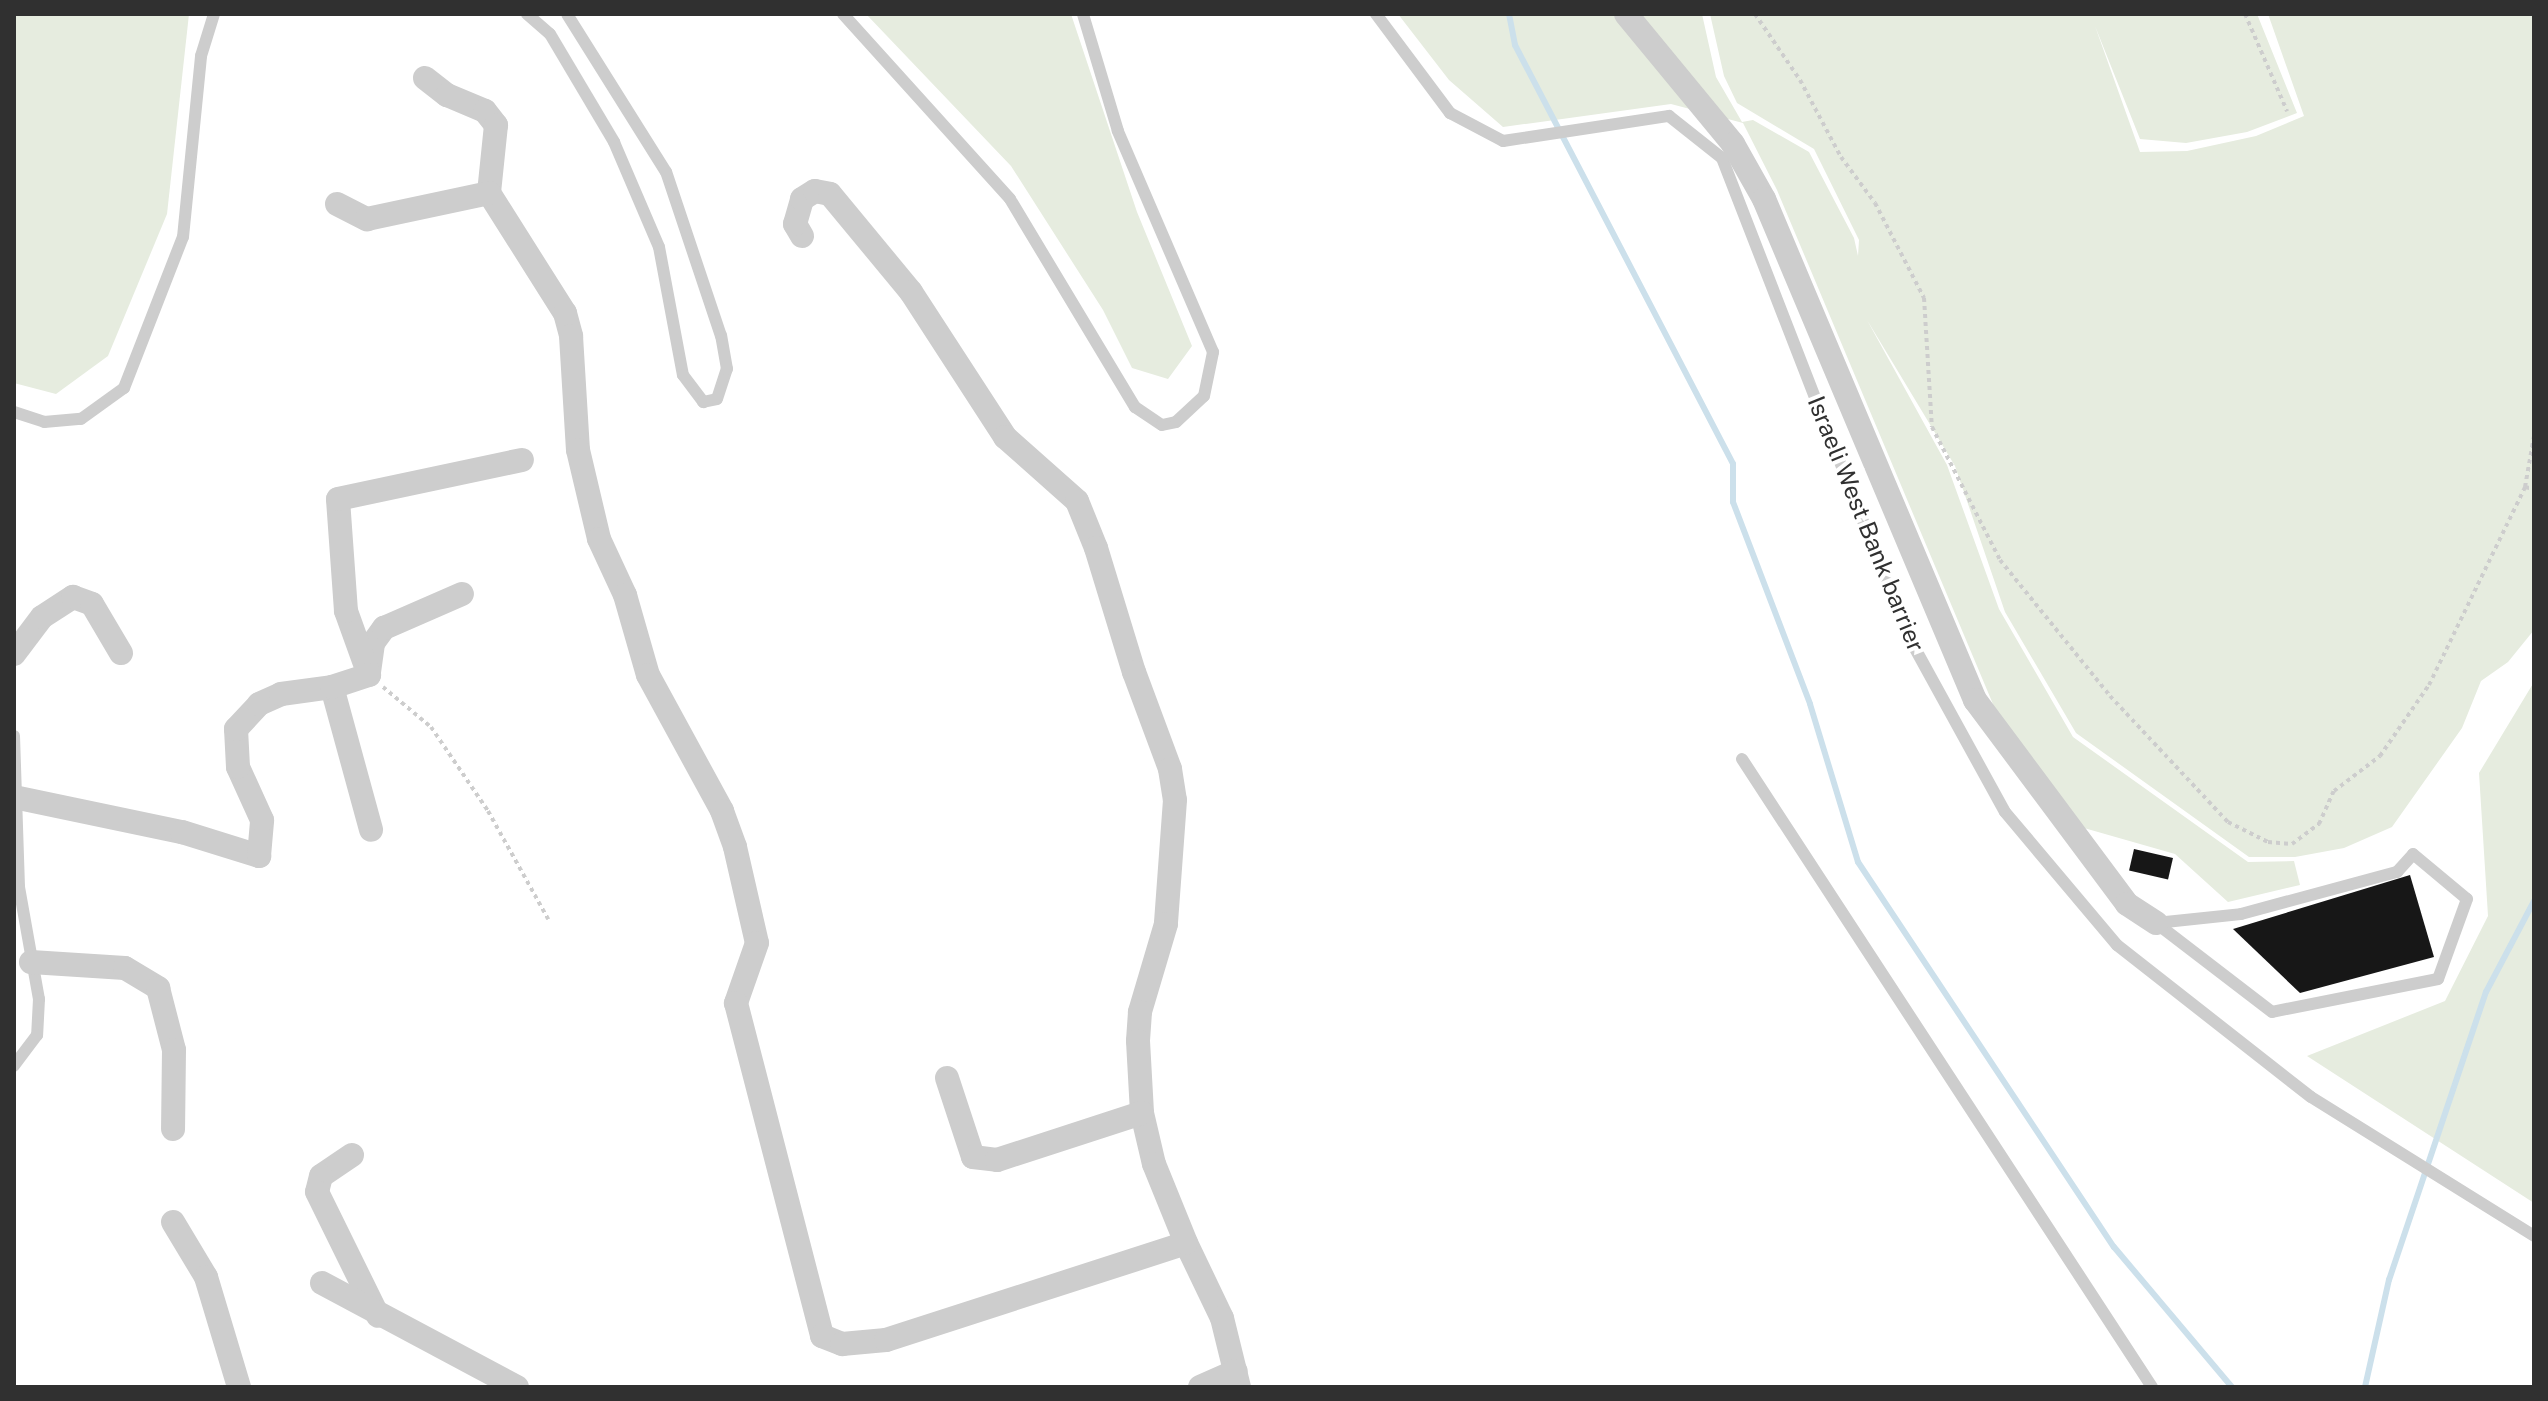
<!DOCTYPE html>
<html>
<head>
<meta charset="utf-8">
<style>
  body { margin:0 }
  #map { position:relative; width:2548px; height:1401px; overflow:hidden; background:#fff; font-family:"Public Sans",sans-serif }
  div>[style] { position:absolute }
  .green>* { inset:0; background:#e6ecdf }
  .stream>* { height:6px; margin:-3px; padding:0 3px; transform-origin:3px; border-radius:3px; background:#cce0eb }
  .building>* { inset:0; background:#171717; transform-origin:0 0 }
  .path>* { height:4px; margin-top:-2px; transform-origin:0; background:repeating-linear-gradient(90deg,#cdcdcd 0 4px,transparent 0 8px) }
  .lane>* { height:12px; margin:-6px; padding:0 6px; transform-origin:6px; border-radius:6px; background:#cdcdcd }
  .street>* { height:24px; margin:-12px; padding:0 12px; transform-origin:12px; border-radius:12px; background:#cdcdcd }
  span { translate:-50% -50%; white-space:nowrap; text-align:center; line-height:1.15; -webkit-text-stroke:8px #fff; paint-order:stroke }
  .street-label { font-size:24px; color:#303030 }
  .frame { position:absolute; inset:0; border:16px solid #303030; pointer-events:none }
</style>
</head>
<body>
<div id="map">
  <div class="green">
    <i style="clip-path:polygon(14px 14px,189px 14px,167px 214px,108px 356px,56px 394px,14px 383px)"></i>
    <i style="clip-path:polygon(866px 14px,1071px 14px,1137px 212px,1192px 346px,1168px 379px,1132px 368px,1103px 310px,1011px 166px)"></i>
    <i style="clip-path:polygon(1398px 14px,1702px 14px,1716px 77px,1742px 122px,1753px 120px,1809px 152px,1854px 238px,1858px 256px,1859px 240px,1814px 149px,1737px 103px,1724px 76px,1710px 14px,2257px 14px,2297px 113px,2247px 132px,2186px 143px,2140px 139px,2095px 26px,2140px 152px,2187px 151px,2256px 136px,2304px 116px,2268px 14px,2534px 14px,2534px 630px,2508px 662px,2481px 681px,2462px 728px,2392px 827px,2344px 848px,2295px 857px,2249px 857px,2076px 733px,2005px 612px,1955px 466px,1867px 320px,1947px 465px,1999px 609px,2073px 737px,2248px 862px,2294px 861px,2300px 885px,2228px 902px,2175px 854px,2084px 828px,1998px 716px,1777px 190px,1743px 123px,1671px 104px,1503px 127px,1449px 80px)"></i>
    <i style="clip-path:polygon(2534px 682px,2534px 1203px,2307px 1056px,2445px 1001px,2488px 916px,2479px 773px)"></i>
  </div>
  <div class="stream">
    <i style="left:1509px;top:14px;width:32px;rotate:79deg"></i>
    <i style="left:1515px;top:45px;width:472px;rotate:62.5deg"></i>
    <i style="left:1733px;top:464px;width:38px;rotate:90deg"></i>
    <i style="left:1733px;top:502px;width:216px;rotate:69.1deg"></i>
    <i style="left:1810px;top:704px;width:165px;rotate:73.1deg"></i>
    <i style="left:1858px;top:862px;width:462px;rotate:56.4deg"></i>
    <i style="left:2114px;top:1247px;width:183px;rotate:49.9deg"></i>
    <i style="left:2365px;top:1387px;width:110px;rotate:-77.4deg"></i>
    <i style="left:2389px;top:1280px;width:304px;rotate:-71.4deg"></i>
    <i style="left:2486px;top:992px;width:103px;rotate:-62.2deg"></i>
  </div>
  <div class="building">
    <i style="left:2134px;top:849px;width:40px;height:22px;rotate:13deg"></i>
    <i style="clip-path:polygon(2410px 875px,2434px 957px,2300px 993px,2233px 929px)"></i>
  </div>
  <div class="path">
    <i style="left:1755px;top:14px;width:80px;rotate:55.7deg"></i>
    <i style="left:1800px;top:80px;width:87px;rotate:62deg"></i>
    <i style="left:1841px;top:157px;width:57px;rotate:53.5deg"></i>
    <i style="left:1875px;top:203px;width:107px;rotate:62.7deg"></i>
    <i style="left:1924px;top:298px;width:129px;rotate:86.5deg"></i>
    <i style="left:1932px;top:427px;width:149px;rotate:62.9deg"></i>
    <i style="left:2000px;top:560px;width:175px;rotate:51deg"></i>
    <i style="left:2110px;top:696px;width:173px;rotate:46.9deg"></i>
    <i style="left:2228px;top:822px;width:45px;rotate:26.6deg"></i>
    <i style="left:2268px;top:842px;width:24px;rotate:5deg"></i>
    <i style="left:2292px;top:844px;width:34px;rotate:-37deg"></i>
    <i style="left:2319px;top:824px;width:36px;rotate:-66deg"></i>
    <i style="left:2334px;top:791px;width:58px;rotate:-37.3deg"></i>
    <i style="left:2380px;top:756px;width:86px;rotate:-55.4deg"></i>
    <i style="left:2429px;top:685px;width:220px;rotate:-64.1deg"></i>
    <i style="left:2525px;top:487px;width:9px;rotate:13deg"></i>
    <i style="left:2245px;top:14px;width:106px;rotate:66.6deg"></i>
    <i style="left:2525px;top:487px;width:52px;rotate:-80deg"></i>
    <i style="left:383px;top:687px;width:62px;rotate:39.8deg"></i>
    <i style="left:431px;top:727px;width:102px;rotate:55.8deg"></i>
    <i style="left:488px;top:811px;width:124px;rotate:60.9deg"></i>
  </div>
  <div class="lane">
    <i style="left:527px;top:14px;width:30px;rotate:41deg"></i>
    <i style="left:550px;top:34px;width:126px;rotate:59.3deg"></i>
    <i style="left:614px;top:142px;width:114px;rotate:66.8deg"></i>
    <i style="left:659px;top:247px;width:130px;rotate:79.4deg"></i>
    <i style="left:683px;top:375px;width:34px;rotate:53deg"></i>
    <i style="left:703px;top:402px;width:14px;rotate:-12deg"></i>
    <i style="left:717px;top:399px;width:32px;rotate:-72deg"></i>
    <i style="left:727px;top:369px;width:34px;rotate:-100deg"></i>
    <i style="left:721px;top:336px;width:173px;rotate:-108.5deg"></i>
    <i style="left:666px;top:172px;width:186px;rotate:-122.1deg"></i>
    <i style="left:843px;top:14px;width:249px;rotate:47.9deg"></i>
    <i style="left:1010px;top:199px;width:243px;rotate:59deg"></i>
    <i style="left:1135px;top:407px;width:32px;rotate:34deg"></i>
    <i style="left:1162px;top:425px;width:14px;rotate:-12deg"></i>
    <i style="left:1176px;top:422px;width:38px;rotate:-43deg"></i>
    <i style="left:1204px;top:396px;width:45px;rotate:-78.4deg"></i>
    <i style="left:1213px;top:352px;width:241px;rotate:-113.3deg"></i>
    <i style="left:1118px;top:131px;width:122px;rotate:-106.7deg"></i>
    <i style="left:1376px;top:14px;width:124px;rotate:53.2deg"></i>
    <i style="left:1450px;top:113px;width:60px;rotate:27.8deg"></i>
    <i style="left:1503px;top:141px;width:168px;rotate:-8.6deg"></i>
    <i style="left:1669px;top:116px;width:68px;rotate:38.4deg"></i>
    <i style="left:1722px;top:158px;width:508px;rotate:68.78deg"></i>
    <i style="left:1906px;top:632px;width:205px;rotate:61.2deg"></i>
    <i style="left:2005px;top:812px;width:174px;rotate:49.9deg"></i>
    <i style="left:2117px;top:945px;width:246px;rotate:38.1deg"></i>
    <i style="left:2311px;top:1097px;width:263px;rotate:31.9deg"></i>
    <i style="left:14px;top:412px;width:32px;rotate:18deg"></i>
    <i style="left:44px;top:422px;width:37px;rotate:-5deg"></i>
    <i style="left:81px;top:419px;width:53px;rotate:-35.8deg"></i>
    <i style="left:124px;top:388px;width:162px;rotate:-68.7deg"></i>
    <i style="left:183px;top:237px;width:182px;rotate:-84.3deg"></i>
    <i style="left:201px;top:56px;width:44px;rotate:-72.8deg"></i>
    <i style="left:14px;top:736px;width:151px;rotate:88.1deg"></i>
    <i style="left:19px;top:887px;width:114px;rotate:79.9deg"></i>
    <i style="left:39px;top:999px;width:36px;rotate:93deg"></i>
    <i style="left:37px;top:1035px;width:39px;rotate:127deg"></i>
    <i style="left:1742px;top:759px;width:750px;rotate:56.86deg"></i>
    <i style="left:2413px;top:854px;width:70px;rotate:39.8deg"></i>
    <i style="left:2467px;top:899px;width:85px;rotate:109.9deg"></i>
    <i style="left:2438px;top:979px;width:169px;rotate:168.8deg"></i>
    <i style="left:2272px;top:1012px;width:146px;rotate:-142.5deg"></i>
    <i style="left:2156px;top:923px;width:85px;rotate:-6deg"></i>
    <i style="left:2241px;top:914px;width:162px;rotate:-15.1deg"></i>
    <i style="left:2397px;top:872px;width:24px;rotate:-48deg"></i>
  </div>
  <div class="street">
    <i style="left:1626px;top:14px;width:168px;rotate:50.5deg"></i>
    <i style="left:1733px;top:144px;width:63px;rotate:60.6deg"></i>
    <i style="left:1764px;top:199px;width:544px;rotate:67.16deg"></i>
    <i style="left:1975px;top:700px;width:254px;rotate:53.3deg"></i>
    <i style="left:2127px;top:904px;width:35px;rotate:33deg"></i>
    <i style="left:425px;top:78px;width:28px;rotate:38deg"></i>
    <i style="left:447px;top:95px;width:41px;rotate:22.8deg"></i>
    <i style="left:485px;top:111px;width:18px;rotate:52deg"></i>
    <i style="left:496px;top:125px;width:68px;rotate:95.9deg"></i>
    <i style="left:489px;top:193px;width:142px;rotate:57.7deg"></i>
    <i style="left:565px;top:313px;width:24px;rotate:75deg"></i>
    <i style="left:571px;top:336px;width:114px;rotate:86.5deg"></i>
    <i style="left:578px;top:450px;width:91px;rotate:76.7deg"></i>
    <i style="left:599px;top:539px;width:62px;rotate:65.1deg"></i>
    <i style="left:625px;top:595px;width:83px;rotate:74deg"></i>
    <i style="left:648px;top:675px;width:155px;rotate:61.4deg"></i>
    <i style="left:722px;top:811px;width:38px;rotate:70deg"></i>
    <i style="left:735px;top:847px;width:98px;rotate:77.1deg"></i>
    <i style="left:757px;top:943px;width:64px;rotate:109.3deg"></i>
    <i style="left:736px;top:1003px;width:344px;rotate:75.5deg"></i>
    <i style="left:822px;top:1336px;width:22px;rotate:22deg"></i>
    <i style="left:842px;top:1344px;width:44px;rotate:-5.2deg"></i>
    <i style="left:886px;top:1340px;width:315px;rotate:-17.9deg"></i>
    <i style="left:1186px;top:1243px;width:83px;rotate:64.4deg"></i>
    <i style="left:1222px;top:1318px;width:71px;rotate:76.2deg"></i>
    <i style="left:337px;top:204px;width:34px;rotate:27deg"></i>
    <i style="left:367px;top:219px;width:125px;rotate:-12deg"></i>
    <i style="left:802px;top:236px;width:14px;rotate:-120deg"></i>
    <i style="left:795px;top:224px;width:26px;rotate:-74deg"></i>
    <i style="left:802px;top:199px;width:15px;rotate:-32deg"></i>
    <i style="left:815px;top:191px;width:15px;rotate:11deg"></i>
    <i style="left:830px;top:194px;width:127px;rotate:50.4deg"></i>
    <i style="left:911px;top:292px;width:173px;rotate:57deg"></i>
    <i style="left:1005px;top:437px;width:96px;rotate:41.6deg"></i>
    <i style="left:1077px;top:501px;width:51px;rotate:68deg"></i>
    <i style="left:1096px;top:548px;width:130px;rotate:73deg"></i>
    <i style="left:1134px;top:672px;width:103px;rotate:69.6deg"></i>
    <i style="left:1170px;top:769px;width:31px;rotate:81deg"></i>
    <i style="left:1175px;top:800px;width:124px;rotate:94.2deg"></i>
    <i style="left:1166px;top:924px;width:92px;rotate:106.5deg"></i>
    <i style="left:1140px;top:1012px;width:29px;rotate:94deg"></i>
    <i style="left:1138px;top:1041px;width:72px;rotate:86.8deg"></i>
    <i style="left:1142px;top:1113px;width:52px;rotate:76.8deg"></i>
    <i style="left:1154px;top:1164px;width:85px;rotate:67.9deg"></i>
    <i style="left:14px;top:654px;width:46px;rotate:-52.9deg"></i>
    <i style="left:42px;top:617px;width:37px;rotate:-33deg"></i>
    <i style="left:73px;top:597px;width:20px;rotate:20deg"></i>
    <i style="left:92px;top:604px;width:57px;rotate:59.4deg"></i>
    <i style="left:369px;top:672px;width:29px;rotate:-82deg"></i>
    <i style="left:373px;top:643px;width:19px;rotate:-54deg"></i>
    <i style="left:384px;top:628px;width:85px;rotate:-23.6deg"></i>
    <i style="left:369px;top:675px;width:68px;rotate:-109.8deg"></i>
    <i style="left:346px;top:611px;width:112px;rotate:-94.1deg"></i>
    <i style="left:338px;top:499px;width:188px;rotate:-12deg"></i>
    <i style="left:332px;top:687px;width:148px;rotate:74.7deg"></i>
    <i style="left:14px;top:797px;width:172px;rotate:11.8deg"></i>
    <i style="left:182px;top:832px;width:81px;rotate:17.3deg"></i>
    <i style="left:259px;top:856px;width:36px;rotate:-85deg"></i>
    <i style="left:262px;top:820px;width:58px;rotate:-114.4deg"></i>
    <i style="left:238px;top:767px;width:38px;rotate:-93deg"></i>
    <i style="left:236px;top:729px;width:34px;rotate:-47deg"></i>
    <i style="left:259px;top:704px;width:24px;rotate:-24deg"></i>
    <i style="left:281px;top:694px;width:51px;rotate:-7.8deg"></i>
    <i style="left:332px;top:687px;width:39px;rotate:-18deg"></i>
    <i style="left:31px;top:962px;width:94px;rotate:3.7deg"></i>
    <i style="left:125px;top:968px;width:39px;rotate:31deg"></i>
    <i style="left:158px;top:988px;width:64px;rotate:75.5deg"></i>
    <i style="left:174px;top:1050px;width:79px;rotate:90.7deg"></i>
    <i style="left:947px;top:1078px;width:83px;rotate:71.8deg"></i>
    <i style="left:973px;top:1157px;width:24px;rotate:7deg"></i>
    <i style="left:997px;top:1160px;width:152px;rotate:-18deg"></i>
    <i style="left:352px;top:1155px;width:37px;rotate:146deg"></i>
    <i style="left:321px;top:1176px;width:16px;rotate:104deg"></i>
    <i style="left:317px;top:1192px;width:138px;rotate:63.8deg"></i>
    <i style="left:173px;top:1222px;width:64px;rotate:59deg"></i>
    <i style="left:206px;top:1277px;width:115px;rotate:73.3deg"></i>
    <i style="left:322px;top:1283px;width:221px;rotate:28.1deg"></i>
    <i style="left:1200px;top:1387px;width:39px;rotate:-24deg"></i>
  </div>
  <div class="street-label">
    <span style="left:1866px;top:524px;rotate:68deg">Israeli West Bank barrier</span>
  </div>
  <div class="frame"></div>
</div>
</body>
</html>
